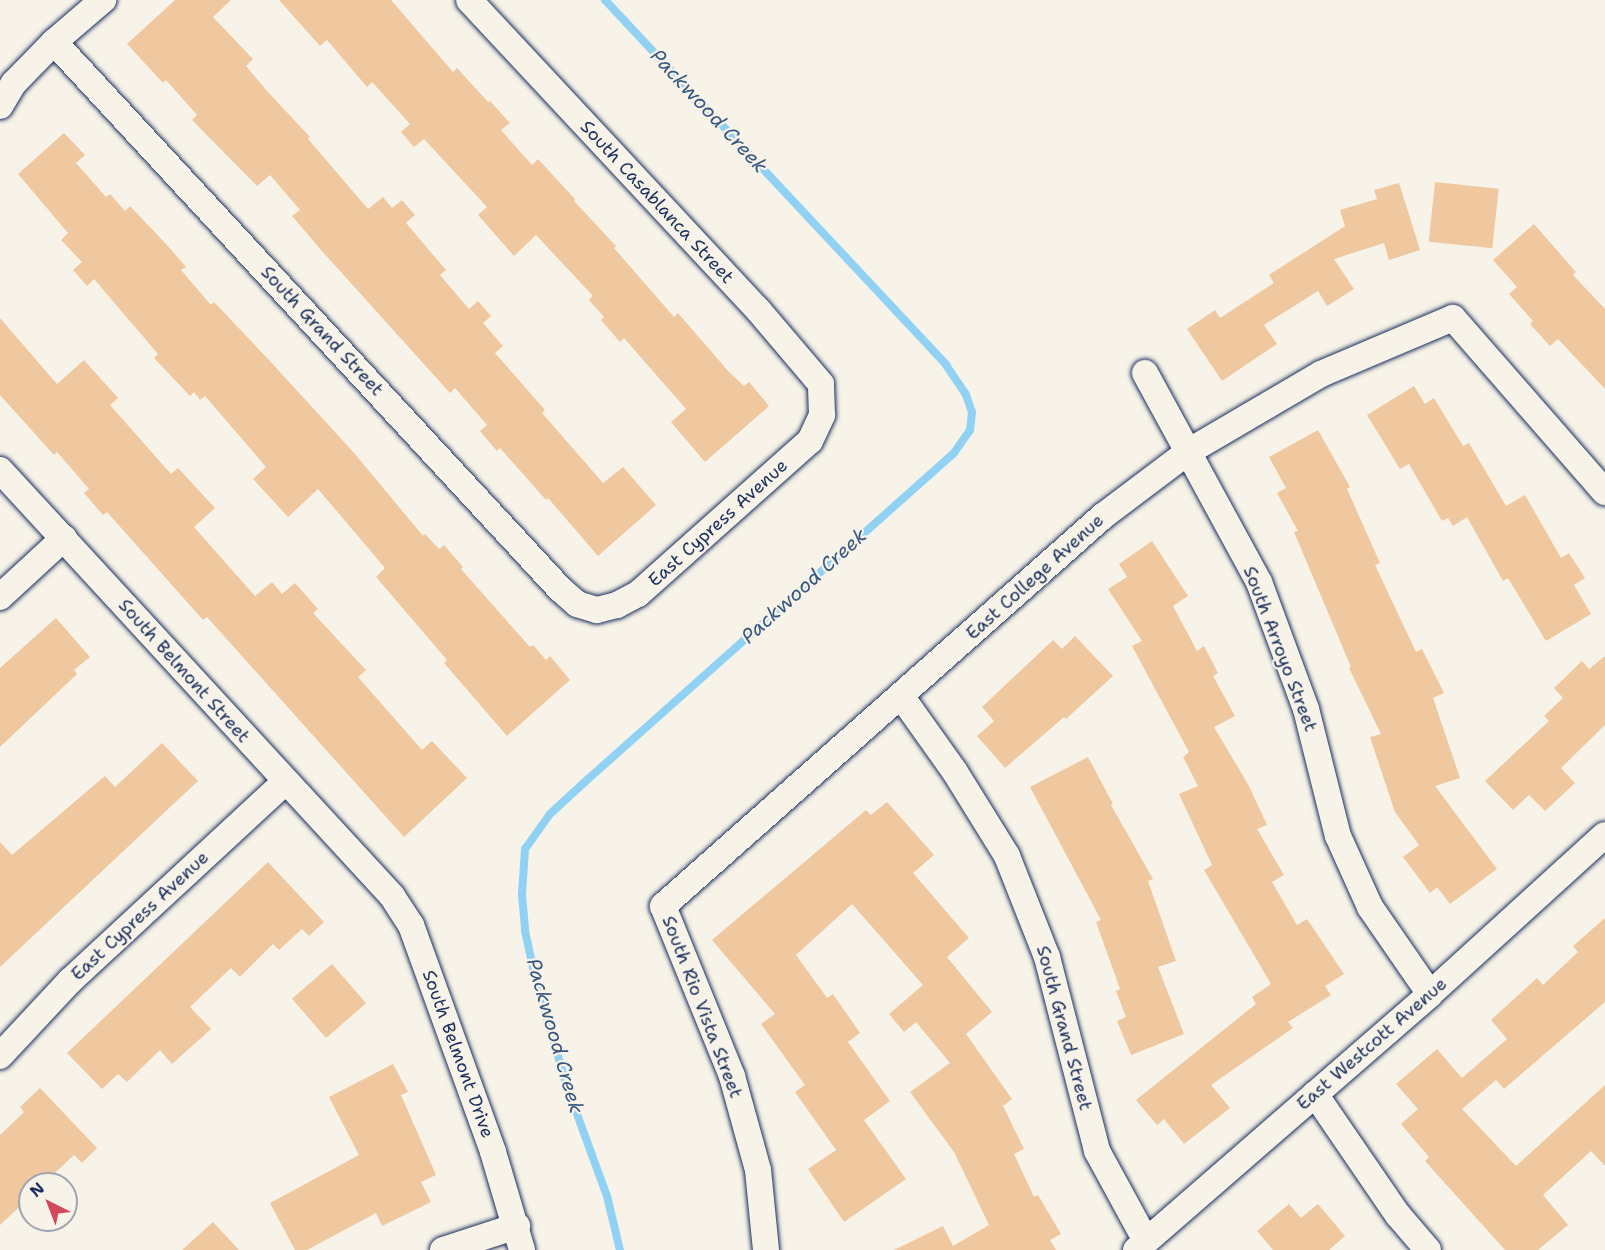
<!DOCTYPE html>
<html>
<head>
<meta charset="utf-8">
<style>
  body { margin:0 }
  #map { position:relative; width:1605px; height:1250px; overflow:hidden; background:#f7f3e8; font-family:"Shantell Sans",sans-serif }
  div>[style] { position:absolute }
  .stream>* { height:8px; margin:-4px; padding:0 4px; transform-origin:4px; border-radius:4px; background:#91d1f3 }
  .building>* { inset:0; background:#efc89f; transform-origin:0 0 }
  .roads { filter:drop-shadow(0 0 2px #1b2f5e) drop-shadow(0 0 2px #1b2f5e) }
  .street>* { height:26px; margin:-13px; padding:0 13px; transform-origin:13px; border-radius:13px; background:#f7f3e8 }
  span { translate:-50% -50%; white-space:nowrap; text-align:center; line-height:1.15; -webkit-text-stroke:4.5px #f7f3e8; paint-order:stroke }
  .street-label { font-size:18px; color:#1b2f5e }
  .water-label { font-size:20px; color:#385883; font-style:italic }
  .north { position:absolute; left:18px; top:1172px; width:60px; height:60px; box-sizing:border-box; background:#f7f3e8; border:2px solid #9fa5b1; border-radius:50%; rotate:318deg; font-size:16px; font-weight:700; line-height:24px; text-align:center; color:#1b2f5e }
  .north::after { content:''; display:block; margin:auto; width:21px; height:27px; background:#d1495b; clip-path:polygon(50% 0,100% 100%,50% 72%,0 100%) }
</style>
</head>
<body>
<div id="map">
  <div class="stream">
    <i style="left:605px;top:0;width:500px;rotate:46.9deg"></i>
    <i style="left:946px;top:365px;width:36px;rotate:56deg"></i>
    <i style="left:966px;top:395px;width:18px;rotate:71deg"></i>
    <i style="left:972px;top:412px;width:18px;rotate:96deg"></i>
    <i style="left:970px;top:430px;width:28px;rotate:125deg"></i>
    <i style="left:954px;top:453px;width:490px;rotate:138.3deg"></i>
    <i style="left:588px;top:779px;width:52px;rotate:137.4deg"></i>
    <i style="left:550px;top:814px;width:43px;rotate:125.5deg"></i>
    <i style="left:525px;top:849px;width:45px;rotate:93.8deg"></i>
    <i style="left:522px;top:894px;width:37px;rotate:85deg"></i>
    <i style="left:525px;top:931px;width:47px;rotate:77.7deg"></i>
    <i style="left:535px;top:977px;width:111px;rotate:73.8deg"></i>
    <i style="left:566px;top:1084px;width:119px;rotate:69.9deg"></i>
    <i style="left:607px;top:1196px;width:56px;rotate:76.5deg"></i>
  </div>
  <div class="building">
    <i style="clip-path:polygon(175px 0,231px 0,213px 17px,253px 59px,246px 66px,267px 91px,310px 137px,308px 139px,368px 209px,383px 197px,392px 208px,402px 200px,415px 215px,406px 223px,446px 270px,440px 275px,469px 309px,478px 301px,491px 316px,483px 323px,503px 346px,495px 353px,545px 410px,542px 413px,603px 483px,623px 467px,656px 505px,598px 556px,548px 498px,546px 500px,500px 448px,497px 451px,480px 431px,487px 425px,455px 388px,450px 393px,321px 250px,292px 216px,300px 210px,270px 175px,257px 186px,192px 120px,197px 115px,166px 80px,163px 83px,127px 44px)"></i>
    <i style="clip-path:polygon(279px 0,391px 0,453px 72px,457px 68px,488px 102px,490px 101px,510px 123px,501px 130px,532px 165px,538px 159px,575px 199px,574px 201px,616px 246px,614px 248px,674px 317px,678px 313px,729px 372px,744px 386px,749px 382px,769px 406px,705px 462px,671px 422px,686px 409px,624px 338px,620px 342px,601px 320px,604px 317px,589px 300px,593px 296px,536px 235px,514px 256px,478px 215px,487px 207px,424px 139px,414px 147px,401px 132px,410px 124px,372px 82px,367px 87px,327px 40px,320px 46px)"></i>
    <i style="clip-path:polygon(64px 133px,85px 155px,76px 163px,106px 197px,110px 194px,125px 211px,130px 206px,166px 244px,186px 267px,181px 270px,211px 305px,214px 302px,269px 360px,355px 454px,423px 536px,425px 534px,439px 549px,444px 545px,463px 567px,461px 569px,530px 647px,533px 645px,546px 660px,550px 656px,570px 680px,507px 736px,444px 663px,447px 660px,376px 577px,385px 568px,318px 489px,288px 517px,253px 479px,266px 467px,205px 396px,200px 400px,194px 392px,190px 396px,154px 358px,158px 354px,94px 279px,87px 286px,73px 270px,82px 262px,61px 240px,68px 233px,18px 174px)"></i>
    <i style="left:1435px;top:182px;width:64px;height:60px;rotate:6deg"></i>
    <i style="clip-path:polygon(1399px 183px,1420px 250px,1389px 260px,1384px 243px,1334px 259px,1354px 289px,1327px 306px,1318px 291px,1264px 325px,1277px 344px,1222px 381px,1187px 329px,1215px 310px,1220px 318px,1274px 283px,1269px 275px,1345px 226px,1340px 210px,1377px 199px,1374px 190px)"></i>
    <i style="clip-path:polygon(1534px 224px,1576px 272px,1573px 275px,1605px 309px,1605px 389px,1558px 339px,1550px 346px,1530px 324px,1533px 321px,1509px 294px,1517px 287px,1493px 260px)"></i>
    <i style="clip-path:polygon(0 318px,57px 384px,84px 360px,118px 398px,110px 405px,171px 474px,178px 468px,215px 508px,194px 527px,255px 596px,272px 582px,282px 594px,295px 583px,318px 609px,313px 613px,366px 670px,358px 677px,422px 750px,432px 741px,467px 778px,404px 837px,207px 617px,203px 620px,107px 512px,103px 515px,84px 493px,89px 489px,57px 452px,54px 455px,0 395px)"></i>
    <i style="clip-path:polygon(1414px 386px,1425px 404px,1434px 398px,1463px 446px,1469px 443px,1506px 506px,1525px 495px,1561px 558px,1569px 553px,1585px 578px,1574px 585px,1591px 614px,1546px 641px,1508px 578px,1503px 581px,1467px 517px,1453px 526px,1448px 518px,1442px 521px,1409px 464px,1400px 469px,1367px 415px)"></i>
    <i style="clip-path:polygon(1318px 430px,1350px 487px,1347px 489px,1380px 563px,1375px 565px,1416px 652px,1422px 649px,1444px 693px,1433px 698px,1460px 778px,1435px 786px,1497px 869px,1450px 904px,1437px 887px,1430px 893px,1403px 857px,1419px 845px,1395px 812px,1370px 737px,1381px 734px,1349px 668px,1351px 667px,1294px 532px,1298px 531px,1277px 493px,1286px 488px,1269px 457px)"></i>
    <i style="clip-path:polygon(1152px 541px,1188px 596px,1173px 606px,1197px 651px,1204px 646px,1218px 673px,1213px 676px,1235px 716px,1214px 727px,1249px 786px,1267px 825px,1257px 829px,1284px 875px,1272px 882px,1297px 925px,1307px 919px,1344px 974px,1325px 986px,1331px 995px,1288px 1022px,1293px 1028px,1211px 1085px,1230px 1108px,1184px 1144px,1164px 1119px,1157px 1125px,1136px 1100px,1256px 1004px,1252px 997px,1271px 984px,1204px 870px,1212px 865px,1179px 794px,1198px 786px,1183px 757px,1189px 752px,1132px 646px,1142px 641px,1108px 589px,1127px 577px,1119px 564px)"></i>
    <i style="clip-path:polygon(56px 618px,90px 657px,74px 670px,77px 674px,0 747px,0 668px)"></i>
    <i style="clip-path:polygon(1075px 636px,1113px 676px,1066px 719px,1064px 717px,1005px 768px,977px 736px,994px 721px,982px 707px,1053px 640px,1062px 649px)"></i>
    <i style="clip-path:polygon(1605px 656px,1605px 725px,1561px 768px,1575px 783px,1545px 811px,1529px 795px,1513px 810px,1485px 781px,1549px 721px,1544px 716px,1563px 698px,1554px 688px,1582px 661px,1589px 669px)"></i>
    <i style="clip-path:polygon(162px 743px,198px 781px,0 967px,0 842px,12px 855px,105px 776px,115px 787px)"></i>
    <i style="clip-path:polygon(1088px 757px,1113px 804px,1111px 805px,1153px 879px,1148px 881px,1176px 961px,1158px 967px,1184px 1034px,1131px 1055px,1117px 1021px,1126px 1017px,1116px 991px,1120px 989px,1096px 922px,1101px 920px,1030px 787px)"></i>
    <i style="clip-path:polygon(887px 802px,934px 855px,913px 873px,969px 938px,947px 957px,992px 1012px,966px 1034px,1012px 1099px,1003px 1106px,1024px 1149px,1014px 1154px,1034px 1197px,1038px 1195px,1061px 1234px,1050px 1240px,1056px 1250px,894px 1250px,943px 1226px,953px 1246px,989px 1225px,954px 1152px,910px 1092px,950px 1063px,916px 1022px,904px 1032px,889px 1014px,923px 985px,852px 904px,796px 955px,827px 998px,833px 994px,860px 1033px,848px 1042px,890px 1101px,864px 1120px,906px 1179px,844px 1222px,808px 1169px,836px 1150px,795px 1092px,805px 1085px,761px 1024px,775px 1014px,712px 940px,866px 810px,871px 815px)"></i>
    <i style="clip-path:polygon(268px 862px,324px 922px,309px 936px,302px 929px,279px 950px,273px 944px,240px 977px,231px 968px,190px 1007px,211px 1029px,172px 1064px,160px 1050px,127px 1082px,118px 1074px,102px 1089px,67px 1053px)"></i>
    <i style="clip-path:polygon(1605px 918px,1605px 1002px,1504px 1089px,1496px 1080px,1462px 1109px,1516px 1166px,1605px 1085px,1605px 1166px,1591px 1151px,1543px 1195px,1568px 1225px,1538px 1250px,1505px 1250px,1425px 1161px,1429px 1157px,1401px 1124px,1418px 1109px,1396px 1084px,1437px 1049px,1462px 1078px,1507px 1039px,1491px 1020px,1537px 978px,1543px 985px,1578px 952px,1573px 946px)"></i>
    <i style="left:332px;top:964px;width:52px;height:53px;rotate:49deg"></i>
    <i style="clip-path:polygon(393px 1064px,408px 1092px,401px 1095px,436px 1175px,421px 1182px,431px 1202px,382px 1226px,376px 1213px,307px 1250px,295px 1250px,270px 1203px,359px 1155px,329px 1097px)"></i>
    <i style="clip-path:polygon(40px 1088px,97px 1148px,82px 1163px,74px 1155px,43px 1184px,30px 1184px,30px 1197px,0 1225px,0 1135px,24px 1112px,20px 1107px)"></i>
    <i style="clip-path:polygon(1289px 1204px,1301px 1218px,1318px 1204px,1345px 1236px,1329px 1250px,1273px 1250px,1257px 1231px)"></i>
    <i style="clip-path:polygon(213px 1222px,239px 1250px,182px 1250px)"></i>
  </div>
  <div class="roads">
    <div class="street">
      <i style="left:54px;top:42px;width:745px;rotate:47.23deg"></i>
      <i style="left:560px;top:589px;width:23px;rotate:41deg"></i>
      <i style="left:577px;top:604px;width:21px;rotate:17deg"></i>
      <i style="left:597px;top:610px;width:21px;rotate:-14deg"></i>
      <i style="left:617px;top:605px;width:24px;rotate:-28deg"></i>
      <i style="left:638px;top:594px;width:230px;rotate:-41.7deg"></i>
      <i style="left:810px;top:441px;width:29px;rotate:-65deg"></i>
      <i style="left:822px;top:415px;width:31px;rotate:-92deg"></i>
      <i style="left:821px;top:384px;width:96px;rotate:-130.3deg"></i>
      <i style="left:759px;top:311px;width:425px;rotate:-133deg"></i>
      <i style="left:0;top:106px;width:27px;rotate:-59deg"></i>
      <i style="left:14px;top:83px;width:57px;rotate:-45.7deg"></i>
      <i style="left:54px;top:42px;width:65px;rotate:-40.6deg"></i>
      <i style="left:1145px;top:373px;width:238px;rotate:61.4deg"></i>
      <i style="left:1259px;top:582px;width:135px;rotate:69.7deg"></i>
      <i style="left:1306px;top:709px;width:131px;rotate:75.9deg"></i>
      <i style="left:1338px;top:836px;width:78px;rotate:65.7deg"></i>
      <i style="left:1370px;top:907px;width:106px;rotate:55.4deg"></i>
      <i style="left:0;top:470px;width:579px;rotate:47.38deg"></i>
      <i style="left:392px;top:896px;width:35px;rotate:57deg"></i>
      <i style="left:411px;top:925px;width:241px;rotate:70.1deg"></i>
      <i style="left:493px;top:1152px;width:102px;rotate:73.5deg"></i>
      <i style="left:0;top:597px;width:87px;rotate:-42.7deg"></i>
      <i style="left:901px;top:696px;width:93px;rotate:54.6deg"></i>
      <i style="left:955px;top:772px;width:99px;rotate:58.2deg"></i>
      <i style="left:1007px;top:856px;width:109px;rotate:68.4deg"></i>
      <i style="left:1047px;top:957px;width:200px;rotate:75.5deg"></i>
      <i style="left:1097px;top:1151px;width:102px;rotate:61.4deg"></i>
      <i style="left:0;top:1056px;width:103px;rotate:-47deg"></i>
      <i style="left:70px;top:981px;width:293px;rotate:-42.8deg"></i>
      <i style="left:1315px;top:1094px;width:147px;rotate:55.6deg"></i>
      <i style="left:1398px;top:1215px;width:46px;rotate:49.4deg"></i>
      <i style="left:443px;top:1250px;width:78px;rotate:-18deg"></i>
      <i style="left:766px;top:1250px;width:80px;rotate:-95.7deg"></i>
      <i style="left:758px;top:1170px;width:98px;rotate:-105.5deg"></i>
      <i style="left:732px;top:1076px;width:183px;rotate:-112.1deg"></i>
      <i style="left:663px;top:906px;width:588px;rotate:-41.55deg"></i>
      <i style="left:1103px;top:516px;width:106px;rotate:-37deg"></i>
      <i style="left:1188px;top:452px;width:154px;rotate:-30.4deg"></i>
      <i style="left:1321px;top:374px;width:143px;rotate:-23deg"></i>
      <i style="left:1453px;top:318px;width:231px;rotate:48.9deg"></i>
      <i style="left:1136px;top:1250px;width:390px;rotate:-41deg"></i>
      <i style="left:1430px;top:994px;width:236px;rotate:-42.3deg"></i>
    </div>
  </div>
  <div class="street-label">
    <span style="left:657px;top:202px;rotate:47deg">South Casablanca Street</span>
    <span style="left:322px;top:331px;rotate:47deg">South Grand Street</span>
    <span style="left:718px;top:523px;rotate:-42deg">East Cypress Avenue</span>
    <span style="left:1035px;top:577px;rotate:-42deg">East College Avenue</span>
    <span style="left:1280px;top:649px;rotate:69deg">South Arroyo Street</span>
    <span style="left:184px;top:671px;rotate:48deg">South Belmont Street</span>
    <span style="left:140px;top:916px;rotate:-43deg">East Cypress Avenue</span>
    <span style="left:702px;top:1007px;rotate:69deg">South Rio Vista Street</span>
    <span style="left:1064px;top:1028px;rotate:75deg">South Grand Street</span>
    <span style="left:1372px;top:1044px;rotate:-41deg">East Westcott Avenue</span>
    <span style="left:458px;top:1054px;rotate:70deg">South Belmont Drive</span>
  </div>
  <div class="water-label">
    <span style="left:709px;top:111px;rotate:47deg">Packwood Creek</span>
    <span style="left:804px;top:586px;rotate:-42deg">Packwood Creek</span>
    <span style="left:555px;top:1036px;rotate:74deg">Packwood Creek</span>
  </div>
  <div class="north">N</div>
</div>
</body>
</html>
